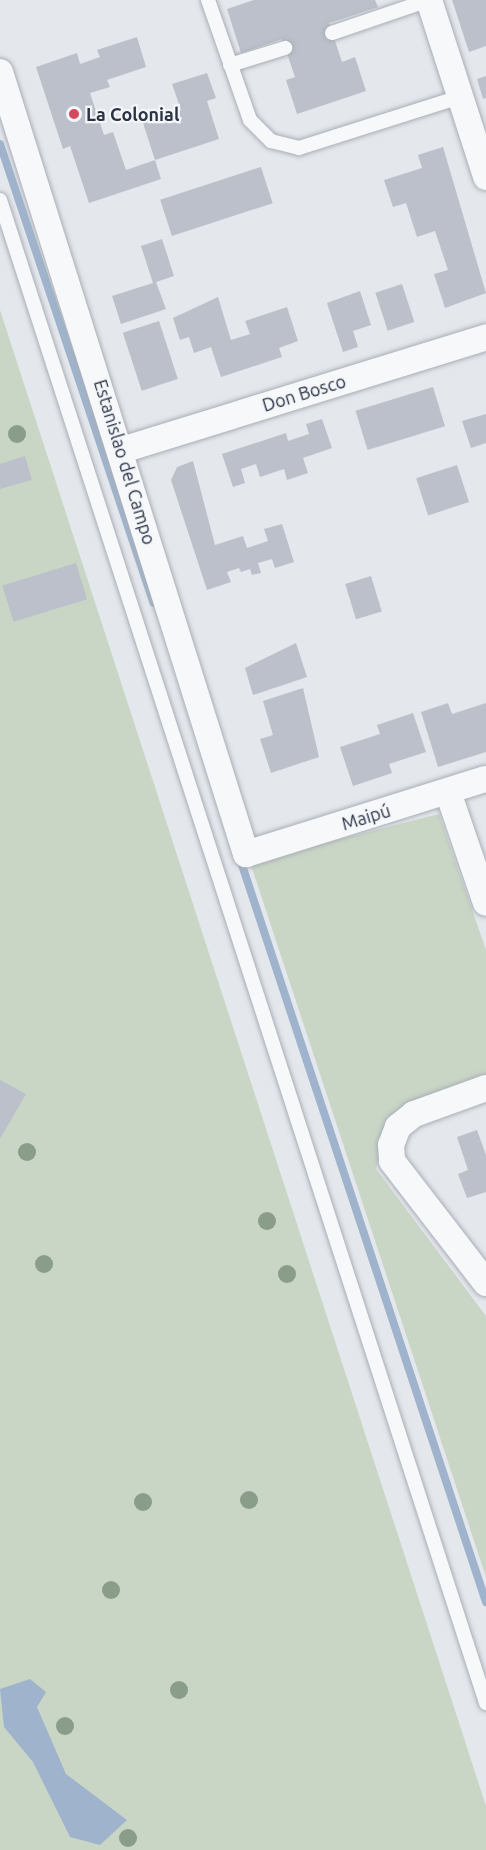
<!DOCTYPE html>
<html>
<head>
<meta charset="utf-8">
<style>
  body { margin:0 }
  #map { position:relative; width:486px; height:1850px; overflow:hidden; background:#e4e7ec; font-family:Ubuntu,sans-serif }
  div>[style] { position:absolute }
  .green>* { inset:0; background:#c9d6c5 }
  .water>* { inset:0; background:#9fb4cc }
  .stream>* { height:8px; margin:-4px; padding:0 4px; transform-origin:4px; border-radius:4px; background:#9fb4cc }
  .building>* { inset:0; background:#bbc0ca; transform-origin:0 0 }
  .roads { filter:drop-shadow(0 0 2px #a9aeb7) drop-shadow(0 0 2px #a9aeb7) }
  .service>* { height:14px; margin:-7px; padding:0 7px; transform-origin:7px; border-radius:7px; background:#f7f8fa }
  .minor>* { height:26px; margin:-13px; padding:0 13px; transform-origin:13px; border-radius:13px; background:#f7f8fa }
  .trees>* { width:18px; height:18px; margin:-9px; border-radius:50%; background:#899d89 }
  .dots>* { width:16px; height:16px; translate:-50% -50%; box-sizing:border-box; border:3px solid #f4f6f9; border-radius:50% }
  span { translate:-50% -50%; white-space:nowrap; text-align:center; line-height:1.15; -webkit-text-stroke:4.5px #f4f6f9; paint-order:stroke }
  .poi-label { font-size:18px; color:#2b3445; font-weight:700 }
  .left { translate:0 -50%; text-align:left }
  .street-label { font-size:18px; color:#2b3445 }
</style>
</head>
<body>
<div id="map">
  <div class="green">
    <i style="clip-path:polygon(0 310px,486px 1806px,486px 1850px,0 1850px)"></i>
    <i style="clip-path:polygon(439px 814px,486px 950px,486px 1075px,407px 1103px,389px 1117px,376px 1169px,486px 1316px,486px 1577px,250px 862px)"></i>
  </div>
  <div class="water">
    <i style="clip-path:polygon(30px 1679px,46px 1692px,37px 1707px,66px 1774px,127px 1820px,100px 1845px,70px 1837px,33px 1762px,4px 1727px,0 1689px)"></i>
  </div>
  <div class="stream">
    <i style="left:0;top:144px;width:484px;rotate:71.5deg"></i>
    <i style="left:239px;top:856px;width:786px;rotate:71.68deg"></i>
  </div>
  <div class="building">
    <i style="clip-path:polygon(254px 0,375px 0,378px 7px,329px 23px,342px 62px,355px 57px,366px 91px,297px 114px,286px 80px,295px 77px,282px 39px,241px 53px,227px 9px)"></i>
    <i style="clip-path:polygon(452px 0,486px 0,486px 46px,469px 52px)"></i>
    <i style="clip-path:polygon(137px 37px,146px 67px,107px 80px,110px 87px,90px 93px,104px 135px,113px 132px,126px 170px,155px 160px,161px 179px,89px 203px,70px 146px,63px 149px,36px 67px,77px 53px,80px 64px,100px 57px,97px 50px)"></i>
    <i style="clip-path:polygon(207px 73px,216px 98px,207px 101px,219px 139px,155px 160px,143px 123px,181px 110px,172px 84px)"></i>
    <i style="clip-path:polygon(486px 76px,486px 98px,483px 99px,477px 79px)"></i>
    <i style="clip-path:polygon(443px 147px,486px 293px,445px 308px,434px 274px,448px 270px,435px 231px,417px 237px,406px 203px,393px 207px,384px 180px,422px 168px,418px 155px)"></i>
    <i style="left:261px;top:167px;width:38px;height:106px;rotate:72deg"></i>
    <i style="clip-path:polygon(162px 239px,174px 276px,156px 282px,166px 309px,121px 324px,112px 296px,153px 283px,141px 246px)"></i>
    <i style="left:402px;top:284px;width:40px;height:28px;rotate:72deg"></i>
    <i style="clip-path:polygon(360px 291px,371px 325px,353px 331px,358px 347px,343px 352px,327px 303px)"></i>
    <i style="clip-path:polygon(218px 297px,231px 340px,250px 334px,245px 321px,287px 307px,298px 341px,279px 348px,282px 357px,221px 377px,211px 347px,194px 353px,189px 337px,180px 340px,173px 318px)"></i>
    <i style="left:159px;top:321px;width:61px;height:38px;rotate:72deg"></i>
    <i style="left:433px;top:387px;width:41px;height:81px;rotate:73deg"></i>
    <i style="clip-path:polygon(486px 414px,486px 443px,471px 448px,462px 421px)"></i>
    <i style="clip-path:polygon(322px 419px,332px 448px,303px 458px,308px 473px,287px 480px,284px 469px,260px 477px,256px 464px,241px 469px,245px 483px,233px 487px,222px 454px,286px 433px,288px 441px,309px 434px,306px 424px)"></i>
    <i style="clip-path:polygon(25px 456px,32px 480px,0 489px,0 464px)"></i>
    <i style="clip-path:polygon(193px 461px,215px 545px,243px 536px,247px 548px,268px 541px,264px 529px,282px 524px,294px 562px,275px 568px,272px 559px,258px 563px,261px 573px,252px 575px,250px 569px,241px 572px,239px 568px,227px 572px,231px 582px,207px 590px,171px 480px,177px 467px)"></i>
    <i style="left:457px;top:465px;width:39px;height:43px;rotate:72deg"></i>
    <i style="left:76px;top:563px;width:38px;height:77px;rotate:73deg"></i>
    <i style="left:371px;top:576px;width:37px;height:27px;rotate:73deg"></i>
    <i style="clip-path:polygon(296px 643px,307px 677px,253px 695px,245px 668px)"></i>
    <i style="clip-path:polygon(303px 688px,319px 757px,271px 773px,260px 739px,273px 735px,263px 701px)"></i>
    <i style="clip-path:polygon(448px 703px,452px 714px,486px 703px,486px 752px,438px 767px,421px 712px)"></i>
    <i style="clip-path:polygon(413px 713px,426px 752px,389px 764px,392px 773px,353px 786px,340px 747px,380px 734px,377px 725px)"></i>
    <i style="clip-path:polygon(0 1080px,26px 1094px,0 1139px)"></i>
    <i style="clip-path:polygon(477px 1130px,486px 1155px,486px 1192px,467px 1198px,458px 1174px,468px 1170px,457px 1137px)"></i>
  </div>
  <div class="roads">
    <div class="service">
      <i style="left:208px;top:0;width:127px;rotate:70.7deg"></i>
      <i style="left:250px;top:120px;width:30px;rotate:45deg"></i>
      <i style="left:271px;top:141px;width:29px;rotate:14deg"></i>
      <i style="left:299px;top:148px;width:169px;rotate:-17.6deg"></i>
      <i style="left:332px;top:33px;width:102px;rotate:-18.8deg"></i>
      <i style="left:230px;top:65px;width:58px;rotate:-17.2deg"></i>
      <i style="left:0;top:200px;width:1580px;rotate:72.08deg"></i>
    </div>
    <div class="minor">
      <i style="left:429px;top:0;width:186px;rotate:72.1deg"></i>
      <i style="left:0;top:72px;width:820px;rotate:72.54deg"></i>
      <i style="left:246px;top:854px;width:251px;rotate:-17.4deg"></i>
      <i style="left:122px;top:450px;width:381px;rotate:-17.2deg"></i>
      <i style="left:448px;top:792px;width:117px;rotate:71.1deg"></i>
      <i style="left:486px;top:1088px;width:77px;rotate:160.1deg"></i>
      <i style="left:414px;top:1114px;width:21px;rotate:141deg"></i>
      <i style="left:398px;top:1127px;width:19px;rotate:111deg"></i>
      <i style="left:391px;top:1145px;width:16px;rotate:86deg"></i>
      <i style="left:392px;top:1161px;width:154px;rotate:52.4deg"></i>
    </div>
  </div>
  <div class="trees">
    <i style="left:17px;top:434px"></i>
    <i style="left:27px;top:1152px"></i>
    <i style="left:267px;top:1221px"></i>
    <i style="left:44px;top:1264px"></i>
    <i style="left:287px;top:1274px"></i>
    <i style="left:249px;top:1500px"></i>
    <i style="left:143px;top:1502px"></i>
    <i style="left:111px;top:1590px"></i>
    <i style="left:179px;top:1690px"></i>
    <i style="left:65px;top:1726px"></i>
    <i style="left:128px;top:1838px"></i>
  </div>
  <div class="dots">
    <i style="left:74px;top:114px;background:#d1495b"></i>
  </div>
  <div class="poi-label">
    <span class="left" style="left:86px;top:114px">La Colonial</span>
  </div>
  <div class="street-label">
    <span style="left:304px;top:393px;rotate:-17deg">Don Bosco</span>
    <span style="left:125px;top:462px;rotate:73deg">Estanislao del Campo</span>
    <span style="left:366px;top:817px;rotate:-17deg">Maipú</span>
  </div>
</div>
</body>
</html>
